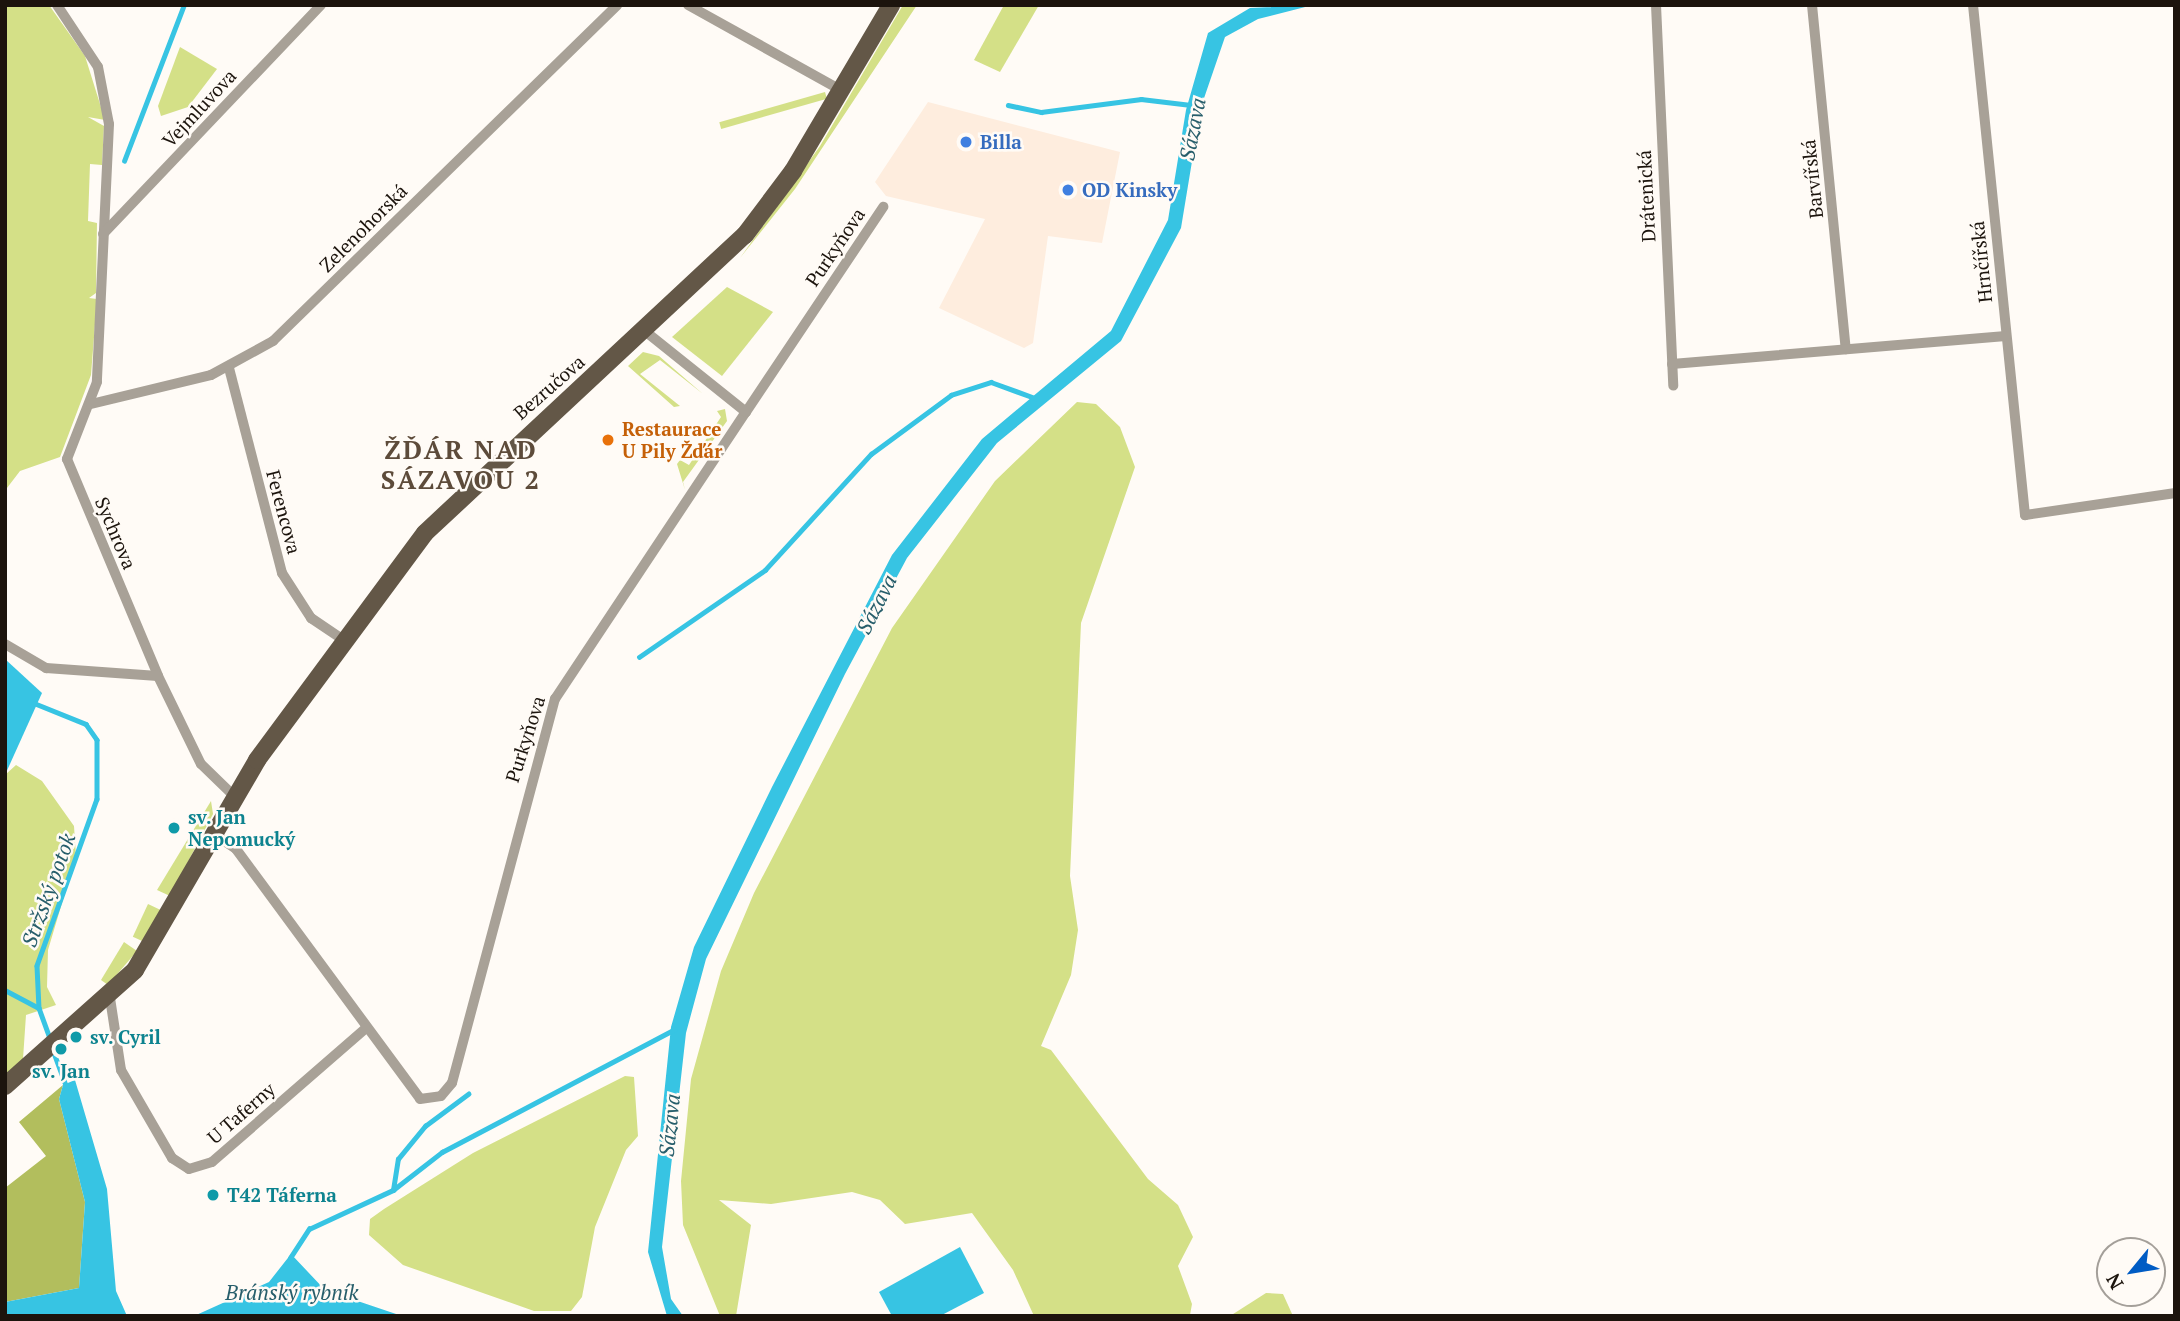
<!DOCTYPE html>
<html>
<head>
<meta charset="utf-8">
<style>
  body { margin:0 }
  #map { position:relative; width:2180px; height:1321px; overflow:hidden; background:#fffbf6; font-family:"PT Serif",serif }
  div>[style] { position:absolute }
  .built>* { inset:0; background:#feedde }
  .green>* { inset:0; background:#d4e087; transform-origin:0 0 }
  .forest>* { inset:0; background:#b2be5d }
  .water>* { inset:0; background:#37c4e3 }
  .stream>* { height:4.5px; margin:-2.25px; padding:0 2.25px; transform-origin:2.25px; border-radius:2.25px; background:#37c4e3 }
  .street>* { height:10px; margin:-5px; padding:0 5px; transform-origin:5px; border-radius:5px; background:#a8a197 }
  .primary>* { height:18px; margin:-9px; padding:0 9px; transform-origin:9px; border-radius:9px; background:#635747 }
  .dots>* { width:19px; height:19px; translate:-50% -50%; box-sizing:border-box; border:4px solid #fffbf6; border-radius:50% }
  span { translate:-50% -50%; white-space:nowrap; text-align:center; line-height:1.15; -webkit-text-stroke:5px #fffbf6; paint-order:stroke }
  .street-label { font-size:19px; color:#1c140d }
  .shop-label { font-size:19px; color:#366cbe; font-weight:700 }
  .left { translate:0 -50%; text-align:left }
  .food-label { font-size:19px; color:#c56008; font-weight:700 }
  .culture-label { font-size:19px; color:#0d838f; font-weight:700 }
  .water-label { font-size:21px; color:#275e6b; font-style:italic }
  .district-label { font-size:26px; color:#5d4b3a; font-weight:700; letter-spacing:2px }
  .frame { position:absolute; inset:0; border:7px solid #1c140d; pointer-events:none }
  .north { position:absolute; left:2096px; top:1237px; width:70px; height:70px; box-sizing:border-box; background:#fffbf6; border:2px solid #a49f99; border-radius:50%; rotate:240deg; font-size:19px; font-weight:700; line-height:28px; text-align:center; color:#1c140d }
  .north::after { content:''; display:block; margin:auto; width:24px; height:32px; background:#005cc4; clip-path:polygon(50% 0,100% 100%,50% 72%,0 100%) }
</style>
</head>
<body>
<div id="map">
  <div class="built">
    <i style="clip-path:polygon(928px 102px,1120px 152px,1102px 243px,1048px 236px,1033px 343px,1024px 348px,939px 308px,985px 219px,886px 196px,875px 182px)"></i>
  </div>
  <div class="green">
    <i style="clip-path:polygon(5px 5px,49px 5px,85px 56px,105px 120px,88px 117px,104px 126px,102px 165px,90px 164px,88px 221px,97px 223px,96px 293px,89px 298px,97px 299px,91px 375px,60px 457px,20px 471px,7px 488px)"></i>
    <i style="clip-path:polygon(903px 5px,917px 5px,795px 189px,740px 258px,820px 146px)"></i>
    <i style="clip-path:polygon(1004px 5px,1039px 5px,1000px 72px,974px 60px)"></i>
    <i style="clip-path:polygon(180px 47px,217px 69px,188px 107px,161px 116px,158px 106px)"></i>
    <i style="left:825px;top:92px;width:7px;height:110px;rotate:74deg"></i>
    <i style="clip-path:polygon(727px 287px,773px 312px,722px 376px,672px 337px)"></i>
    <i style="clip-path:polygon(643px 352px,659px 356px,703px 394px,660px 360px,640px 374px,680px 406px,674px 407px,628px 366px)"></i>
    <i style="clip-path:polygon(1077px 402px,1096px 404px,1120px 427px,1135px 467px,1081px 623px,1070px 876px,1078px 930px,1071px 975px,1041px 1046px,1051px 1050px,1148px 1179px,1178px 1205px,1193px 1237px,1178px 1266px,1192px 1304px,1190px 1315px,1034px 1316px,1013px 1270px,972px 1213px,905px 1224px,880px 1200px,852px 1192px,771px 1204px,719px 1200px,751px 1225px,736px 1316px,720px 1316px,683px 1225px,681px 1181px,691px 1079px,721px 971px,754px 893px,892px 628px,995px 481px)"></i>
    <i style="clip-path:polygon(725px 409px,727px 421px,683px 482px,685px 490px,677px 464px,680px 460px,689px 465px,721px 417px,717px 411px)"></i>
    <i style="clip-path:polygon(16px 765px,42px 781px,74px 826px,76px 856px,48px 950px,47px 987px,56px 1005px,26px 1015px,23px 1059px,5px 1075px,5px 775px)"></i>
    <i style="clip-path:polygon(211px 801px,213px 814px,170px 896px,157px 890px)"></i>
    <i style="left:148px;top:904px;width:14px;height:36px;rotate:25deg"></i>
    <i style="clip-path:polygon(124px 942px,137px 951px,108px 985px,101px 980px)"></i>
    <i style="clip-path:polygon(625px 1076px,634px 1077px,638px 1136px,626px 1150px,595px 1227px,582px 1297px,571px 1311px,534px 1311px,403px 1265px,369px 1235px,370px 1219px,384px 1209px,473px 1153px)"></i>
    <i style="clip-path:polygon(1266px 1293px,1283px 1294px,1293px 1316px,1230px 1316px)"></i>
  </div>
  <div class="forest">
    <i style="clip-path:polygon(63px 1085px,59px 1099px,85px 1202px,79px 1288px,5px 1302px,5px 1188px,46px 1156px,19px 1122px)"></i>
  </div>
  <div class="water">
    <i style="clip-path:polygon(1313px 5px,1258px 19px,1225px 37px,1201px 107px,1181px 228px,1121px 341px,997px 443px,907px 558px,845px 674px,706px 959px,686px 1033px,662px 1247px,671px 1299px,683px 1316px,667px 1316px,648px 1252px,671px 1027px,694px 947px,772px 787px,892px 555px,982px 439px,1111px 331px,1168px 220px,1186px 110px,1208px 33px,1250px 8px)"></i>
    <i style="clip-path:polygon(5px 659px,42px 693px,5px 775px)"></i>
    <i style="clip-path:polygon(75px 1080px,107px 1189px,116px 1291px,127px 1316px,5px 1316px,5px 1302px,79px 1288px,85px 1202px,59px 1099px,63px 1085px)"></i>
    <i style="clip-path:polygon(960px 1247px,984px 1293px,940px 1316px,892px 1316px,879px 1292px)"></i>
    <i style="clip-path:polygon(291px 1254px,325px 1290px,402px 1316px,194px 1316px,269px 1282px)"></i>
  </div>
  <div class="stream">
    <i style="left:1008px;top:105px;width:34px;rotate:12deg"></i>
    <i style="left:1041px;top:112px;width:101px;rotate:-7.4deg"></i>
    <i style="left:1141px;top:99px;width:50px;rotate:6.8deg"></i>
    <i style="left:124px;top:161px;width:167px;rotate:-69deg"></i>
    <i style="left:639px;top:657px;width:153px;rotate:-34.6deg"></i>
    <i style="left:765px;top:570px;width:157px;rotate:-47.6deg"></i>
    <i style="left:871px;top:454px;width:99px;rotate:-36.4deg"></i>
    <i style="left:951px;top:395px;width:42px;rotate:-18deg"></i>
    <i style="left:991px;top:382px;width:47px;rotate:20deg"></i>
    <i style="left:34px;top:703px;width:56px;rotate:22deg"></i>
    <i style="left:86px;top:724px;width:19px;rotate:55deg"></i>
    <i style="left:97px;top:740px;width:59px;rotate:90deg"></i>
    <i style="left:97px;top:799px;width:177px;rotate:109.8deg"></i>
    <i style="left:37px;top:966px;width:42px;rotate:87.3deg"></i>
    <i style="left:39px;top:1008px;width:32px;rotate:70deg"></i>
    <i style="left:5px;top:990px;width:38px;rotate:28deg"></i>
    <i style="left:53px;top:1050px;width:40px;rotate:69.8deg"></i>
    <i style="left:393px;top:1190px;width:31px;rotate:-81deg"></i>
    <i style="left:398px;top:1159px;width:43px;rotate:-50.7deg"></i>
    <i style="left:425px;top:1126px;width:54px;rotate:-36.7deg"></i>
    <i style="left:290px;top:1258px;width:35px;rotate:-57deg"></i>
    <i style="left:309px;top:1229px;width:93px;rotate:-24.9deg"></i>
    <i style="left:393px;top:1190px;width:62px;rotate:-37.8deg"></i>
    <i style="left:442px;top:1152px;width:263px;rotate:-27.8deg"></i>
  </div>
  <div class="street">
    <i style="left:57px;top:5px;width:74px;rotate:56.5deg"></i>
    <i style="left:98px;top:67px;width:58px;rotate:79.1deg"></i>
    <i style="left:109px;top:124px;width:258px;rotate:92.7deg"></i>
    <i style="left:97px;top:382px;width:83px;rotate:111.3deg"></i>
    <i style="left:67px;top:459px;width:235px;rotate:67.2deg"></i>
    <i style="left:158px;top:676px;width:98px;rotate:64deg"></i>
    <i style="left:201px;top:764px;width:46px;rotate:44.1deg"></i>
    <i style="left:688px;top:5px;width:175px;rotate:29.1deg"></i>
    <i style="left:1656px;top:5px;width:381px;rotate:87.4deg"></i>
    <i style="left:1812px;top:5px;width:346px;rotate:84.4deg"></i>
    <i style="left:1973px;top:5px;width:513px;rotate:84.18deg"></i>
    <i style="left:2025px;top:515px;width:152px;rotate:-8.3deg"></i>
    <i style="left:103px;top:234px;width:316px;rotate:-46.4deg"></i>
    <i style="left:1672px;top:364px;width:335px;rotate:-4.8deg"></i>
    <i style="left:229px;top:368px;width:212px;rotate:75.5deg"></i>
    <i style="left:282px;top:573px;width:54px;rotate:57.2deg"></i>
    <i style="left:311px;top:618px;width:40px;rotate:34deg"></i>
    <i style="left:91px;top:404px;width:123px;rotate:-13.6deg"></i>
    <i style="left:211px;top:375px;width:71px;rotate:-28.7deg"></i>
    <i style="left:273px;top:341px;width:481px;rotate:-44.3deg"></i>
    <i style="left:746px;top:412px;width:247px;rotate:-56.2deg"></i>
    <i style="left:5px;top:644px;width:48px;rotate:30.3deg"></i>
    <i style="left:46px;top:668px;width:112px;rotate:4.1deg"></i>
    <i style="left:214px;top:834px;width:27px;rotate:34deg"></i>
    <i style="left:236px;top:849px;width:310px;rotate:53.6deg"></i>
    <i style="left:420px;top:1099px;width:21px;rotate:-8deg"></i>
    <i style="left:441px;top:1096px;width:17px;rotate:-50deg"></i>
    <i style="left:452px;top:1083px;width:398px;rotate:-75deg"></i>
    <i style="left:555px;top:699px;width:345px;rotate:-56.4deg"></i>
    <i style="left:746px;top:412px;width:129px;rotate:-141.3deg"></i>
    <i style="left:110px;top:998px;width:73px;rotate:81.3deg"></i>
    <i style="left:121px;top:1070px;width:102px;rotate:59.9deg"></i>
    <i style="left:172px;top:1158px;width:20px;rotate:33deg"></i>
    <i style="left:189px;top:1169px;width:24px;rotate:-17deg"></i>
    <i style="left:212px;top:1162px;width:203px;rotate:-41deg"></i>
  </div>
  <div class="primary">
    <i style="left:5px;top:1086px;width:174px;rotate:-41.7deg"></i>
    <i style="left:135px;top:970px;width:243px;rotate:-59.8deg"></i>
    <i style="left:257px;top:760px;width:282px;rotate:-53.5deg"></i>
    <i style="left:425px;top:533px;width:437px;rotate:-43deg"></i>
    <i style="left:745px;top:235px;width:80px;rotate:-53.1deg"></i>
    <i style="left:793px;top:171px;width:193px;rotate:-59.4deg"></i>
  </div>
  <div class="dots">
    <i style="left:966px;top:142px;background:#3f7fe0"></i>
    <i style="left:1068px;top:190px;background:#3f7fe0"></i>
    <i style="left:608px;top:440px;background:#e8710a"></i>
    <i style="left:174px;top:828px;background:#0f9aa8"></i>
    <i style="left:76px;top:1037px;background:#0f9aa8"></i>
    <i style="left:61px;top:1049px;background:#0f9aa8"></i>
    <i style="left:213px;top:1195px;background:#0f9aa8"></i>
  </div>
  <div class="street-label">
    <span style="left:199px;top:108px;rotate:-47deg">Vejmluvova</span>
    <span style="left:1812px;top:179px;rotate:-96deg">Barvířská</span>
    <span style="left:1646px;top:196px;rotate:-93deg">Drátenická</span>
    <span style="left:363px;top:228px;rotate:-45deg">Zelenohorská</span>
    <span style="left:835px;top:247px;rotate:-56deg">Purkyňova</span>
    <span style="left:1981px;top:262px;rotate:-96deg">Hrnčířská</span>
    <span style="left:549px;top:387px;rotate:-41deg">Bezručova</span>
    <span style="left:284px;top:512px;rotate:75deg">Ferencova</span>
    <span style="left:116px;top:533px;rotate:67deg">Sychrova</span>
    <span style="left:525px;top:739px;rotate:-72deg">Purkyňova</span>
    <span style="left:241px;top:1113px;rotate:-41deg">U Taferny</span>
  </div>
  <div class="shop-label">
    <span class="left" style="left:980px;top:142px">Billa</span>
    <span class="left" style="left:1082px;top:190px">OD Kinsky</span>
  </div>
  <div class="food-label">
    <span class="left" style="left:622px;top:440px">Restaurace<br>U Pily Žďár</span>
  </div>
  <div class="culture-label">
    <span class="left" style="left:188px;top:828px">sv. Jan<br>Nepomucký</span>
    <span class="left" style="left:90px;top:1037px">sv. Cyril</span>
    <span style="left:61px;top:1071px">sv. Jan</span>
    <span class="left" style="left:227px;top:1195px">T42 Táferna</span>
  </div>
  <div class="water-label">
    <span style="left:1192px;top:129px;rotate:-79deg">Sázava</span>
    <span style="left:876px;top:604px;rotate:-63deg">Sázava</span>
    <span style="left:48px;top:890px;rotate:-70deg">Stržský potok</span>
    <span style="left:669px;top:1125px;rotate:-84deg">Sázava</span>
    <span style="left:292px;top:1292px">Bránský rybník</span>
  </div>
  <div class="district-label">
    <span style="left:461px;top:465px">ŽĎÁR NAD<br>SÁZAVOU 2</span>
  </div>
  <div class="frame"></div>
  <div class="north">N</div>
</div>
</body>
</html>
